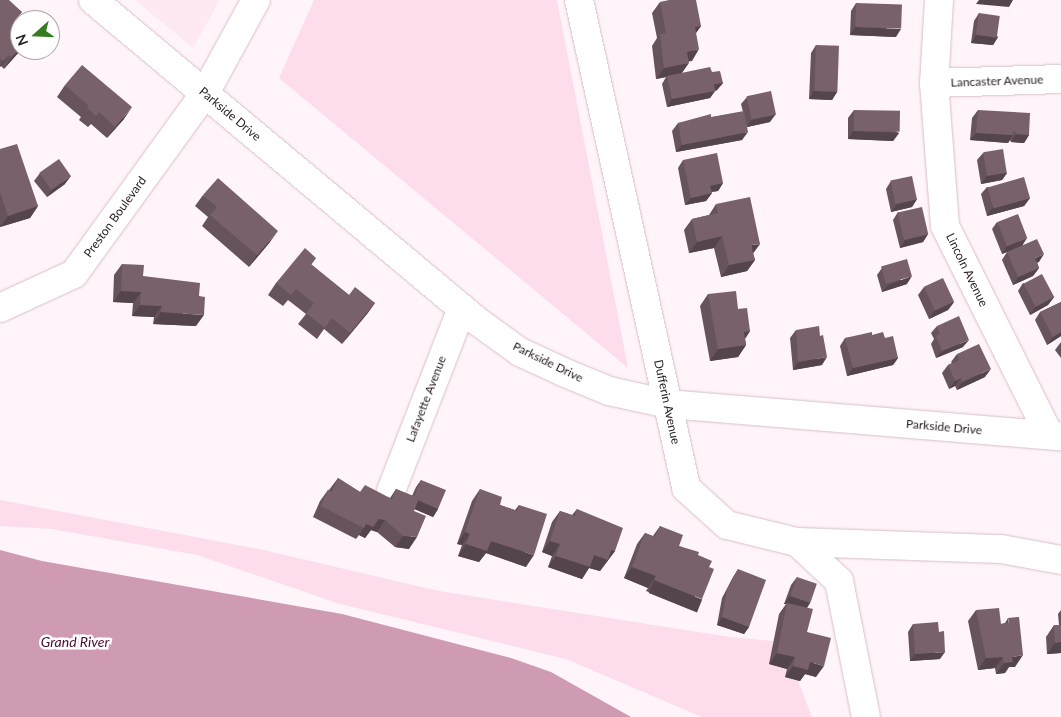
<!DOCTYPE html>
<html>
<head>
<meta charset="utf-8">
<style>
  body { margin:0 }
  #map { position:relative; width:1061px; height:717px; overflow:hidden; background:#fff4f9; font-family:Lato,sans-serif }
  div>[style] { position:absolute }
  .built>* { inset:0; background:#fee9f2 }
  .green>* { inset:0; background:#fdddeb }
  .water>* { inset:0; background:#cf9bb3 }
  .roads { filter:drop-shadow(0 0 1px #d8beca) drop-shadow(0 0 1px #d8beca) }
  .minor>* { height:28px; margin:-14px; padding:0 14px; transform-origin:14px; border-radius:14px; background:#fff }
  .wall>* { inset:0; background:#67535c }
  .shaded-wall>* { inset:0; background:#54444b; transform-origin:0 0 }
  .building>* { inset:0; background:#78616b; transform-origin:0 0 }
  span { translate:-50% -50%; white-space:nowrap; text-align:center; line-height:1.15; -webkit-text-stroke:5px #fff; paint-order:stroke }
  .street-label { font-size:12px; color:#292024 }
  .water-label { font-size:14px; color:#490c30; font-style:italic }
  .north { position:absolute; left:10px; top:10px; width:50px; height:50px; box-sizing:border-box; background:#fff; border:1px solid #a9a6a7; border-radius:50%; rotate:250deg; font-size:14px; font-weight:700; line-height:20px; text-align:center; color:#292024 }
  .north::after { content:''; display:block; margin:auto; width:18px; height:22px; background:#367d22; clip-path:polygon(50% 0,100% 100%,50% 72%,0 100%) }
</style>
</head>
<body>
<div id="map">
  <div class="built">
    <i style="clip-path:polygon(135px 0,220px 0,193px 48px)"></i>
  </div>
  <div class="green">
    <i style="clip-path:polygon(314px 0,557px 0,628px 368px,279px 78px)"></i>
    <i style="clip-path:polygon(0 500px,259px 549px,439px 591px,730px 637px,783px 642px,812px 717px,702px 717px,566px 659px,340px 604px,197px 555px,52px 529px,0 526px)"></i>
  </div>
  <div class="water">
    <i style="clip-path:polygon(0 550px,42px 561px,342px 614px,511px 658px,551px 672px,631px 717px,0 717px)"></i>
  </div>
  <div class="roads">
    <div class="minor">
      <i style="left:93px;top:0;width:500px;rotate:39.89deg"></i>
      <i style="left:477px;top:321px;width:53px;rotate:35.8deg"></i>
      <i style="left:520px;top:352px;width:47px;rotate:24.9deg"></i>
      <i style="left:563px;top:372px;width:50px;rotate:22.4deg"></i>
      <i style="left:609px;top:391px;width:60px;rotate:12.4deg"></i>
      <i style="left:668px;top:404px;width:394px;rotate:4.7deg"></i>
      <i style="left:579px;top:0;width:500px;rotate:77.6deg"></i>
      <i style="left:686px;top:488px;width:55px;rotate:42.1deg"></i>
      <i style="left:727px;top:525px;width:72px;rotate:13.7deg"></i>
      <i style="left:797px;top:542px;width:57px;rotate:42.9deg"></i>
      <i style="left:839px;top:581px;width:139px;rotate:78.8deg"></i>
      <i style="left:939px;top:0;width:83px;rotate:93.4deg"></i>
      <i style="left:934px;top:83px;width:143px;rotate:85.6deg"></i>
      <i style="left:945px;top:226px;width:233px;rotate:63.5deg"></i>
      <i style="left:934px;top:83px;width:127px;rotate:-1.8deg"></i>
      <i style="left:0;top:308px;width:81px;rotate:-24.7deg"></i>
      <i style="left:74px;top:274px;width:223px;rotate:-54.1deg"></i>
      <i style="left:205px;top:93px;width:106px;rotate:-61.3deg"></i>
      <i style="left:391px;top:491px;width:196px;rotate:-68.8deg"></i>
      <i style="left:797px;top:542px;width:204px;rotate:2deg"></i>
      <i style="left:1001px;top:549px;width:61px;rotate:10.4deg"></i>
    </div>
  </div>
  <div class="wall">
    <i style="clip-path:polygon(0 0,22px 12px,16px 19px,20px 50px,4px 69px,1px 66px,0 67px)"></i>
    <i style="clip-path:polygon(660px 2px,701px 26px,696px 33px,692px 61px,689px 61px,682px 73px,712px 72px,723px 83px,717px 90px,715px 91px,710px 98px,667px 107px,662px 84px,666px 77px,656px 79px,652px 46px,657px 38px,652px 13px)"></i>
    <i style="clip-path:polygon(856px 3px,896px 37px,850px 35px,851px 11px)"></i>
    <i style="clip-path:polygon(979px 13px,998px 37px,993px 45px,971px 43px,974px 21px)"></i>
    <i style="clip-path:polygon(816px 45px,837px 92px,832px 100px,809px 99px,811px 53px)"></i>
    <i style="clip-path:polygon(65px 85px,124px 119px,107px 138px,91px 124px,88px 127px,79px 120px,81px 117px,57px 97px)"></i>
    <i style="clip-path:polygon(747px 97px,770px 122px,747px 127px,742px 140px,676px 152px,672px 131px,678px 123px,743px 112px,741px 104px)"></i>
    <i style="clip-path:polygon(854px 110px,899px 133px,893px 141px,848px 139px,848px 118px)"></i>
    <i style="clip-path:polygon(978px 110px,1029px 135px,1024px 143px,1011px 142px,1010px 140px,1008px 143px,970px 140px,972px 118px)"></i>
    <i style="clip-path:polygon(0 149px,38px 206px,30px 218px,0 227px)"></i>
    <i style="clip-path:polygon(983px 153px,1007px 173px,1002px 180px,981px 184px,977px 160px)"></i>
    <i style="clip-path:polygon(683px 160px,723px 183px,718px 191px,711px 192px,712px 193px,706px 201px,685px 205px,678px 168px)"></i>
    <i style="clip-path:polygon(40px 173px,65px 184px,47px 197px,34px 181px)"></i>
    <i style="clip-path:polygon(891px 181px,917px 199px,912px 207px,891px 212px,886px 189px)"></i>
    <i style="clip-path:polygon(987px 187px,1030px 198px,1024px 206px,987px 216px,981px 194px)"></i>
    <i style="clip-path:polygon(203px 195px,270px 242px,249px 267px,202px 226px,208px 217px,195px 206px)"></i>
    <i style="clip-path:polygon(716px 204px,753px 253px,755px 260px,747px 271px,721px 277px,714px 248px,689px 253px,684px 230px,692px 219px,709px 215px)"></i>
    <i style="clip-path:polygon(898px 212px,928px 234px,923px 242px,900px 248px,893px 220px)"></i>
    <i style="clip-path:polygon(997px 222px,1023px 245px,1039px 262px,1037px 262px,1039px 268px,1033px 276px,1013px 285px,1002px 260px,1007px 252px,1002px 254px,992px 229px)"></i>
    <i style="clip-path:polygon(316px 258px,311px 265px,349px 295px,375px 303px,367px 314px,342px 344px,324px 329px,317px 339px,298px 324px,306px 314px,288px 300px,283px 306px,268px 295px,276px 283px)"></i>
    <i style="clip-path:polygon(122px 264px,143px 276px,196px 326px,153px 324px,154px 317px,132px 316px,133px 303px,113px 302px,114px 275px)"></i>
    <i style="clip-path:polygon(882px 268px,907px 284px,882px 292px,877px 275px)"></i>
    <i style="clip-path:polygon(1023px 283px,1054px 297px,1048px 305px,1030px 315px,1018px 291px)"></i>
    <i style="clip-path:polygon(924px 287px,954px 302px,948px 310px,929px 319px,918px 295px)"></i>
    <i style="clip-path:polygon(708px 294px,738px 309px,750px 331px,745px 339px,746px 345px,738px 357px,710px 361px,700px 306px)"></i>
    <i style="clip-path:polygon(1061px 302px,1061px 336px,1047px 345px,1035px 320px,1040px 312px)"></i>
    <i style="clip-path:polygon(937px 326px,963px 347px,936px 358px,931px 344px,934px 339px,931px 333px)"></i>
    <i style="clip-path:polygon(796px 330px,822px 365px,793px 370px,790px 338px)"></i>
    <i style="clip-path:polygon(872px 335px,885px 338px,898px 358px,893px 365px,847px 376px,840px 346px,845px 338px)"></i>
    <i style="clip-path:polygon(1061px 342px,1061px 358px,1055px 350px)"></i>
    <i style="clip-path:polygon(957px 354px,985px 377px,957px 390px,955px 386px,949px 389px,942px 373px,948px 365px,952px 363px,951px 362px)"></i>
    <i style="clip-path:polygon(338px 478px,360px 492px,390px 498px,396px 489px,412px 496px,416px 487px,421px 480px,438px 509px,433px 517px,414px 509px,409px 549px,395px 547px,377px 532px,371px 530px,365px 538px,359px 535px,356px 539px,313px 517px,320px 501px,328px 490px,329px 490px)"></i>
    <i style="clip-path:polygon(480px 489px,500px 505px,515px 510px,519px 505px,526px 567px,486px 553px,479px 562px,458px 556px,462px 545px,457px 544px,472px 501px)"></i>
    <i style="clip-path:polygon(577px 509px,615px 551px,600px 571px,589px 568px,582px 579px,548px 567px,552px 556px,542px 552px,552px 522px,560px 511px,572px 515px)"></i>
    <i style="clip-path:polygon(660px 526px,679px 546px,698px 555px,694px 610px,646px 591px,648px 588px,624px 578px,637px 544px,645px 533px,653px 536px)"></i>
    <i style="clip-path:polygon(738px 569px,749px 627px,744px 634px,717px 625px,722px 598px,733px 577px)"></i>
    <i style="clip-path:polygon(797px 577px,810px 603px,807px 608px,807px 632px,816px 677px,805px 674px,800px 681px,785px 677px,787px 669px,769px 664px,779px 614px,786px 604px,784px 604px,791px 585px)"></i>
    <i style="clip-path:polygon(976px 610px,1001px 624px,1005px 623px,1008px 618px,1015px 667px,1009px 667px,1005px 673px,996px 674px,995px 668px,978px 670px,968px 621px)"></i>
    <i style="clip-path:polygon(1061px 610px,1061px 653px,1047px 654px,1046px 637px,1054px 625px,1059px 625px,1058px 614px)"></i>
    <i style="clip-path:polygon(913px 624px,940px 659px,910px 661px,908px 632px)"></i>
  </div>
  <div class="shaded-wall">
    <i style="clip-path:polygon(979px 0,1013px 0,1009px 7px,976px 4px)"></i>
    <i style="clip-path:polygon(701px 26px,693px 37px,695px 27px)"></i>
    <i style="clip-path:polygon(855px 27px,901px 29px,896px 37px,850px 35px)"></i>
    <i style="clip-path:polygon(976px 35px,998px 37px,993px 45px,971px 43px)"></i>
    <i style="clip-path:polygon(20px 48px,21px 50px,4px 69px,12px 57px)"></i>
    <i style="clip-path:polygon(699px 49px,692px 61px,679px 63px,687px 52px)"></i>
    <i style="clip-path:polygon(9px 55px,0 67px,0 66px,3px 61px)"></i>
    <i style="clip-path:polygon(689px 63px,681px 74px,656px 79px,664px 68px)"></i>
    <i style="clip-path:polygon(723px 83px,717px 90px,715px 91px,710px 98px,667px 107px,672px 99px,714px 84px)"></i>
    <i style="clip-path:polygon(814px 91px,837px 92px,832px 100px,809px 99px)"></i>
    <i style="clip-path:polygon(132px 107px,124px 119px,107px 138px,115px 127px)"></i>
    <i style="clip-path:polygon(776px 114px,770px 122px,747px 127px,752px 119px)"></i>
    <i style="clip-path:polygon(853px 131px,899px 133px,893px 141px,848px 139px)"></i>
    <i style="clip-path:polygon(748px 132px,742px 140px,676px 152px,682px 145px)"></i>
    <i style="clip-path:polygon(976px 133px,1013px 135px,1008px 143px,970px 140px)"></i>
    <i style="clip-path:polygon(1016px 134px,1029px 135px,1024px 143px,1011px 142px)"></i>
    <i style="clip-path:polygon(1007px 173px,1002px 180px,981px 184px,987px 176px)"></i>
    <i style="clip-path:polygon(71px 176px,65px 184px,47px 197px,52px 189px)"></i>
    <i style="clip-path:polygon(723px 183px,718px 191px,704px 193px,710px 186px)"></i>
    <i style="clip-path:polygon(712px 193px,706px 201px,685px 205px,691px 198px)"></i>
    <i style="clip-path:polygon(1030px 198px,1024px 206px,987px 216px,992px 208px)"></i>
    <i style="clip-path:polygon(917px 199px,912px 207px,891px 212px,897px 204px)"></i>
    <i style="clip-path:polygon(38px 206px,30px 218px,0 227px,8px 216px)"></i>
    <i style="clip-path:polygon(278px 231px,270px 242px,249px 267px,257px 255px)"></i>
    <i style="clip-path:polygon(928px 234px,923px 242px,900px 248px,905px 240px)"></i>
    <i style="clip-path:polygon(722px 236px,714px 248px,689px 253px,697px 242px)"></i>
    <i style="clip-path:polygon(1027px 238px,1022px 246px,1002px 254px,1007px 246px)"></i>
    <i style="clip-path:polygon(760px 244px,752px 255px,751px 245px)"></i>
    <i style="clip-path:polygon(1044px 254px,1039px 262px,1029px 266px,1035px 258px)"></i>
    <i style="clip-path:polygon(755px 260px,747px 271px,721px 277px,729px 265px)"></i>
    <i style="clip-path:polygon(1039px 268px,1033px 276px,1013px 285px,1018px 277px)"></i>
    <i style="clip-path:polygon(912px 276px,907px 284px,882px 292px,888px 285px)"></i>
    <i style="clip-path:polygon(121px 291px,141px 292px,133px 303px,113px 302px)"></i>
    <i style="clip-path:polygon(1054px 297px,1048px 305px,1030px 315px,1035px 307px)"></i>
    <i style="clip-path:polygon(954px 302px,948px 310px,929px 319px,934px 311px)"></i>
    <i style="clip-path:polygon(375px 303px,367px 314px,342px 344px,350px 333px)"></i>
    <i style="clip-path:polygon(140px 305px,162px 306px,154px 317px,132px 316px)"></i>
    <i style="clip-path:polygon(161px 312px,204px 315px,196px 326px,153px 324px)"></i>
    <i style="clip-path:polygon(750px 331px,742px 343px,744px 332px)"></i>
    <i style="clip-path:polygon(1061px 332px,1061px 336px,1047px 345px,1053px 337px)"></i>
    <i style="clip-path:polygon(969px 340px,963px 347px,936px 358px,942px 351px)"></i>
    <i style="clip-path:polygon(746px 345px,738px 357px,710px 361px,718px 349px)"></i>
    <i style="clip-path:polygon(827px 357px,822px 365px,793px 370px,798px 362px)"></i>
    <i style="clip-path:polygon(898px 358px,893px 365px,847px 376px,853px 368px)"></i>
    <i style="clip-path:polygon(991px 369px,985px 377px,957px 390px,962px 382px)"></i>
    <i style="clip-path:polygon(961px 378px,955px 386px,949px 389px,955px 381px)"></i>
    <i style="clip-path:polygon(414px 499px,438px 509px,433px 517px,408px 506px)"></i>
    <i style="clip-path:polygon(379px 519px,385px 520px,377px 532px,371px 530px,365px 538px,359px 535px,366px 524px)"></i>
    <i style="clip-path:polygon(465px 532px,470px 534px,462px 545px,457px 544px)"></i>
    <i style="clip-path:polygon(403px 536px,417px 537px,409px 549px,395px 547px)"></i>
    <i style="clip-path:polygon(491px 541px,534px 555px,526px 567px,486px 553px,479px 562px,458px 556px,466px 544px)"></i>
    <i style="clip-path:polygon(550px 541px,560px 544px,552px 556px,542px 552px)"></i>
    <i style="clip-path:polygon(611px 550px,615px 551px,600px 571px,589px 568px,582px 579px,548px 567px,556px 556px,594px 555px)"></i>
    <i style="clip-path:polygon(632px 567px,656px 576px,648px 588px,624px 578px)"></i>
    <i style="left:654px;top:580px;width:52px;height:14px;rotate:22deg"></i>
    <i style="clip-path:polygon(790px 596px,810px 603px,804px 611px,787px 603px,786px 604px,784px 604px)"></i>
    <i style="clip-path:polygon(722px 617px,749px 627px,744px 634px,717px 625px)"></i>
    <i style="clip-path:polygon(1061px 642px,1061px 653px,1047px 654px,1055px 643px)"></i>
    <i style="clip-path:polygon(945px 652px,940px 659px,910px 661px,915px 654px)"></i>
    <i style="clip-path:polygon(777px 653px,795px 657px,787px 669px,769px 664px)"></i>
    <i style="clip-path:polygon(1023px 655px,1015px 667px,1009px 667px,1005px 673px,996px 674px,1004px 663px,1012px 657px)"></i>
    <i style="clip-path:polygon(1003px 657px,995px 668px,978px 670px,986px 658px)"></i>
    <i style="clip-path:polygon(810px 662px,824px 666px,816px 677px,805px 674px,800px 681px,785px 677px,793px 666px)"></i>
  </div>
  <div class="building">
    <i style="clip-path:polygon(0 0,9px 0,22px 12px,16px 18px,20px 22px,20px 48px,12px 57px,9px 55px,3px 61px,0 59px)"></i>
    <i style="clip-path:polygon(669px 0,696px 0,701px 26px,695px 27px,699px 49px,687px 52px,689px 63px,664px 68px,660px 34px,666px 33px,660px 2px)"></i>
    <i style="left:856px;top:3px;width:46px;height:24px;rotate:2deg"></i>
    <i style="left:979px;top:13px;width:21px;height:22px;rotate:8deg"></i>
    <i style="left:816px;top:45px;width:23px;height:46px;rotate:2deg"></i>
    <i style="clip-path:polygon(82px 65px,132px 107px,115px 127px,99px 112px,96px 116px,87px 108px,89px 106px,65px 85px)"></i>
    <i style="clip-path:polygon(710px 67px,712px 72px,720px 71px,723px 83px,714px 84px,715px 91px,672px 99px,667px 76px)"></i>
    <i style="left:771px;top:91px;width:24px;height:25px;rotate:78deg"></i>
    <i style="left:854px;top:110px;width:46px;height:21px;rotate:1deg"></i>
    <i style="clip-path:polygon(978px 110px,1030px 113px,1029px 135px,1016px 134px,1014px 130px,1013px 135px,976px 133px)"></i>
    <i style="clip-path:polygon(744px 111px,748px 132px,682px 145px,678px 123px,711px 114px,711px 117px)"></i>
    <i style="clip-path:polygon(17px 144px,38px 206px,8px 216px,0 192px,0 149px)"></i>
    <i style="left:1003px;top:149px;width:24px;height:20px;rotate:81deg"></i>
    <i style="clip-path:polygon(717px 153px,723px 183px,710px 186px,712px 193px,691px 198px,683px 160px)"></i>
    <i style="left:59px;top:159px;width:21px;height:24px;rotate:55deg"></i>
    <i style="left:912px;top:176px;width:24px;height:22px;rotate:78deg"></i>
    <i style="left:1024px;top:177px;width:22px;height:38px;rotate:74deg"></i>
    <i style="clip-path:polygon(218px 178px,278px 231px,257px 255px,210px 215px,217px 207px,203px 195px)"></i>
    <i style="clip-path:polygon(750px 197px,760px 244px,751px 245px,755px 260px,729px 265px,722px 236px,697px 242px,692px 219px,718px 213px,716px 204px)"></i>
    <i style="left:922px;top:207px;width:28px;height:25px;rotate:77deg"></i>
    <i style="left:1018px;top:214px;width:26px;height:22px;rotate:69deg"></i>
    <i style="clip-path:polygon(1037px 239px,1044px 254px,1035px 258px,1039px 268px,1018px 277px,1007px 252px)"></i>
    <i style="clip-path:polygon(305px 248px,316px 258px,311px 264px,349px 295px,355px 287px,375px 303px,350px 333px,332px 318px,325px 328px,306px 313px,314px 303px,296px 289px,291px 295px,276px 283px)"></i>
    <i style="left:907px;top:259px;width:18px;height:27px;rotate:74deg"></i>
    <i style="clip-path:polygon(122px 264px,144px 265px,143px 276px,200px 283px,199px 296px,205px 297px,204px 315px,161px 312px,162px 306px,140px 305px,141px 292px,121px 291px)"></i>
    <i style="left:1042px;top:274px;width:26px;height:21px;rotate:62deg"></i>
    <i style="left:943px;top:278px;width:26px;height:21px;rotate:65deg"></i>
    <i style="clip-path:polygon(736px 291px,738px 309px,747px 308px,750px 331px,744px 332px,746px 345px,718px 349px,708px 294px)"></i>
    <i style="clip-path:polygon(1061px 302px,1061px 332px,1053px 337px,1040px 312px)"></i>
    <i style="clip-path:polygon(959px 316px,969px 340px,942px 351px,936px 336px,940px 334px,937px 326px)"></i>
    <i style="clip-path:polygon(819px 326px,820px 336px,823px 335px,827px 357px,798px 362px,796px 330px)"></i>
    <i style="clip-path:polygon(872px 332px,872px 335px,883px 332px,885px 338px,893px 336px,898px 358px,853px 368px,845px 338px)"></i>
    <i style="clip-path:polygon(979px 344px,991px 369px,962px 382px,961px 378px,955px 381px,948px 365px,959px 360px,957px 354px)"></i>
    <i style="clip-path:polygon(338px 478px,360px 492px,365px 485px,392px 499px,396px 489px,419px 498px,414px 511px,426px 516px,417px 537px,403px 536px,385px 520px,379px 519px,373px 527px,366px 524px,364px 528px,321px 506px,328px 490px,332px 492px)"></i>
    <i style="clip-path:polygon(421px 480px,446px 490px,438px 509px,418px 500px,419px 498px,414px 497px)"></i>
    <i style="clip-path:polygon(480px 489px,502px 497px,500px 505px,517px 511px,519px 505px,547px 514px,534px 555px,491px 541px,487px 551px,466px 544px,470px 534px,465px 532px)"></i>
    <i style="clip-path:polygon(577px 509px,623px 528px,615px 551px,611px 550px,608px 560px,594px 555px,590px 567px,556px 556px,560px 544px,550px 541px,560px 511px,575px 516px)"></i>
    <i style="clip-path:polygon(660px 526px,683px 535px,679px 546px,699px 552px,698px 555px,712px 561px,709px 567px,714px 569px,702px 599px,654px 580px,656px 576px,632px 567px,645px 533px,655px 537px)"></i>
    <i style="clip-path:polygon(738px 569px,766px 580px,749px 627px,722px 617px,727px 590px)"></i>
    <i style="left:797px;top:577px;width:21px;height:20px;rotate:19deg"></i>
    <i style="clip-path:polygon(787px 603px,813px 609px,807px 632px,831px 638px,824px 666px,810px 662px,808px 670px,793px 666px,795px 657px,777px 653px)"></i>
    <i style="clip-path:polygon(999px 608px,1001px 624px,1009px 623px,1008px 618px,1019px 617px,1023px 655px,1012px 657px,1013px 662px,1004px 663px,1003px 657px,986px 658px,976px 610px)"></i>
    <i style="clip-path:polygon(938px 622px,939px 632px,944px 631px,945px 652px,915px 654px,913px 624px)"></i>
    <i style="clip-path:polygon(1054px 625px,1061px 625px,1061px 642px,1055px 643px)"></i>
  </div>
  <div class="street-label">
    <span style="left:997px;top:81px;rotate:-2deg">Lancaster Avenue</span>
    <span style="left:230px;top:114px;rotate:40deg">Parkside Drive</span>
    <span style="left:115px;top:217px;rotate:-54deg">Preston Boulevard</span>
    <span style="left:967px;top:270px;rotate:64deg">Lincoln Avenue</span>
    <span style="left:548px;top:362px;rotate:26deg">Parkside Drive</span>
    <span style="left:426px;top:399px;rotate:-69deg">Lafayette Avenue</span>
    <span style="left:667px;top:402px;rotate:78deg">Dufferin Avenue</span>
    <span style="left:944px;top:427px;rotate:5deg">Parkside Drive</span>
  </div>
  <div class="water-label">
    <span style="left:75px;top:642px">Grand River</span>
  </div>
  <div class="north">N</div>
</div>
</body>
</html>
